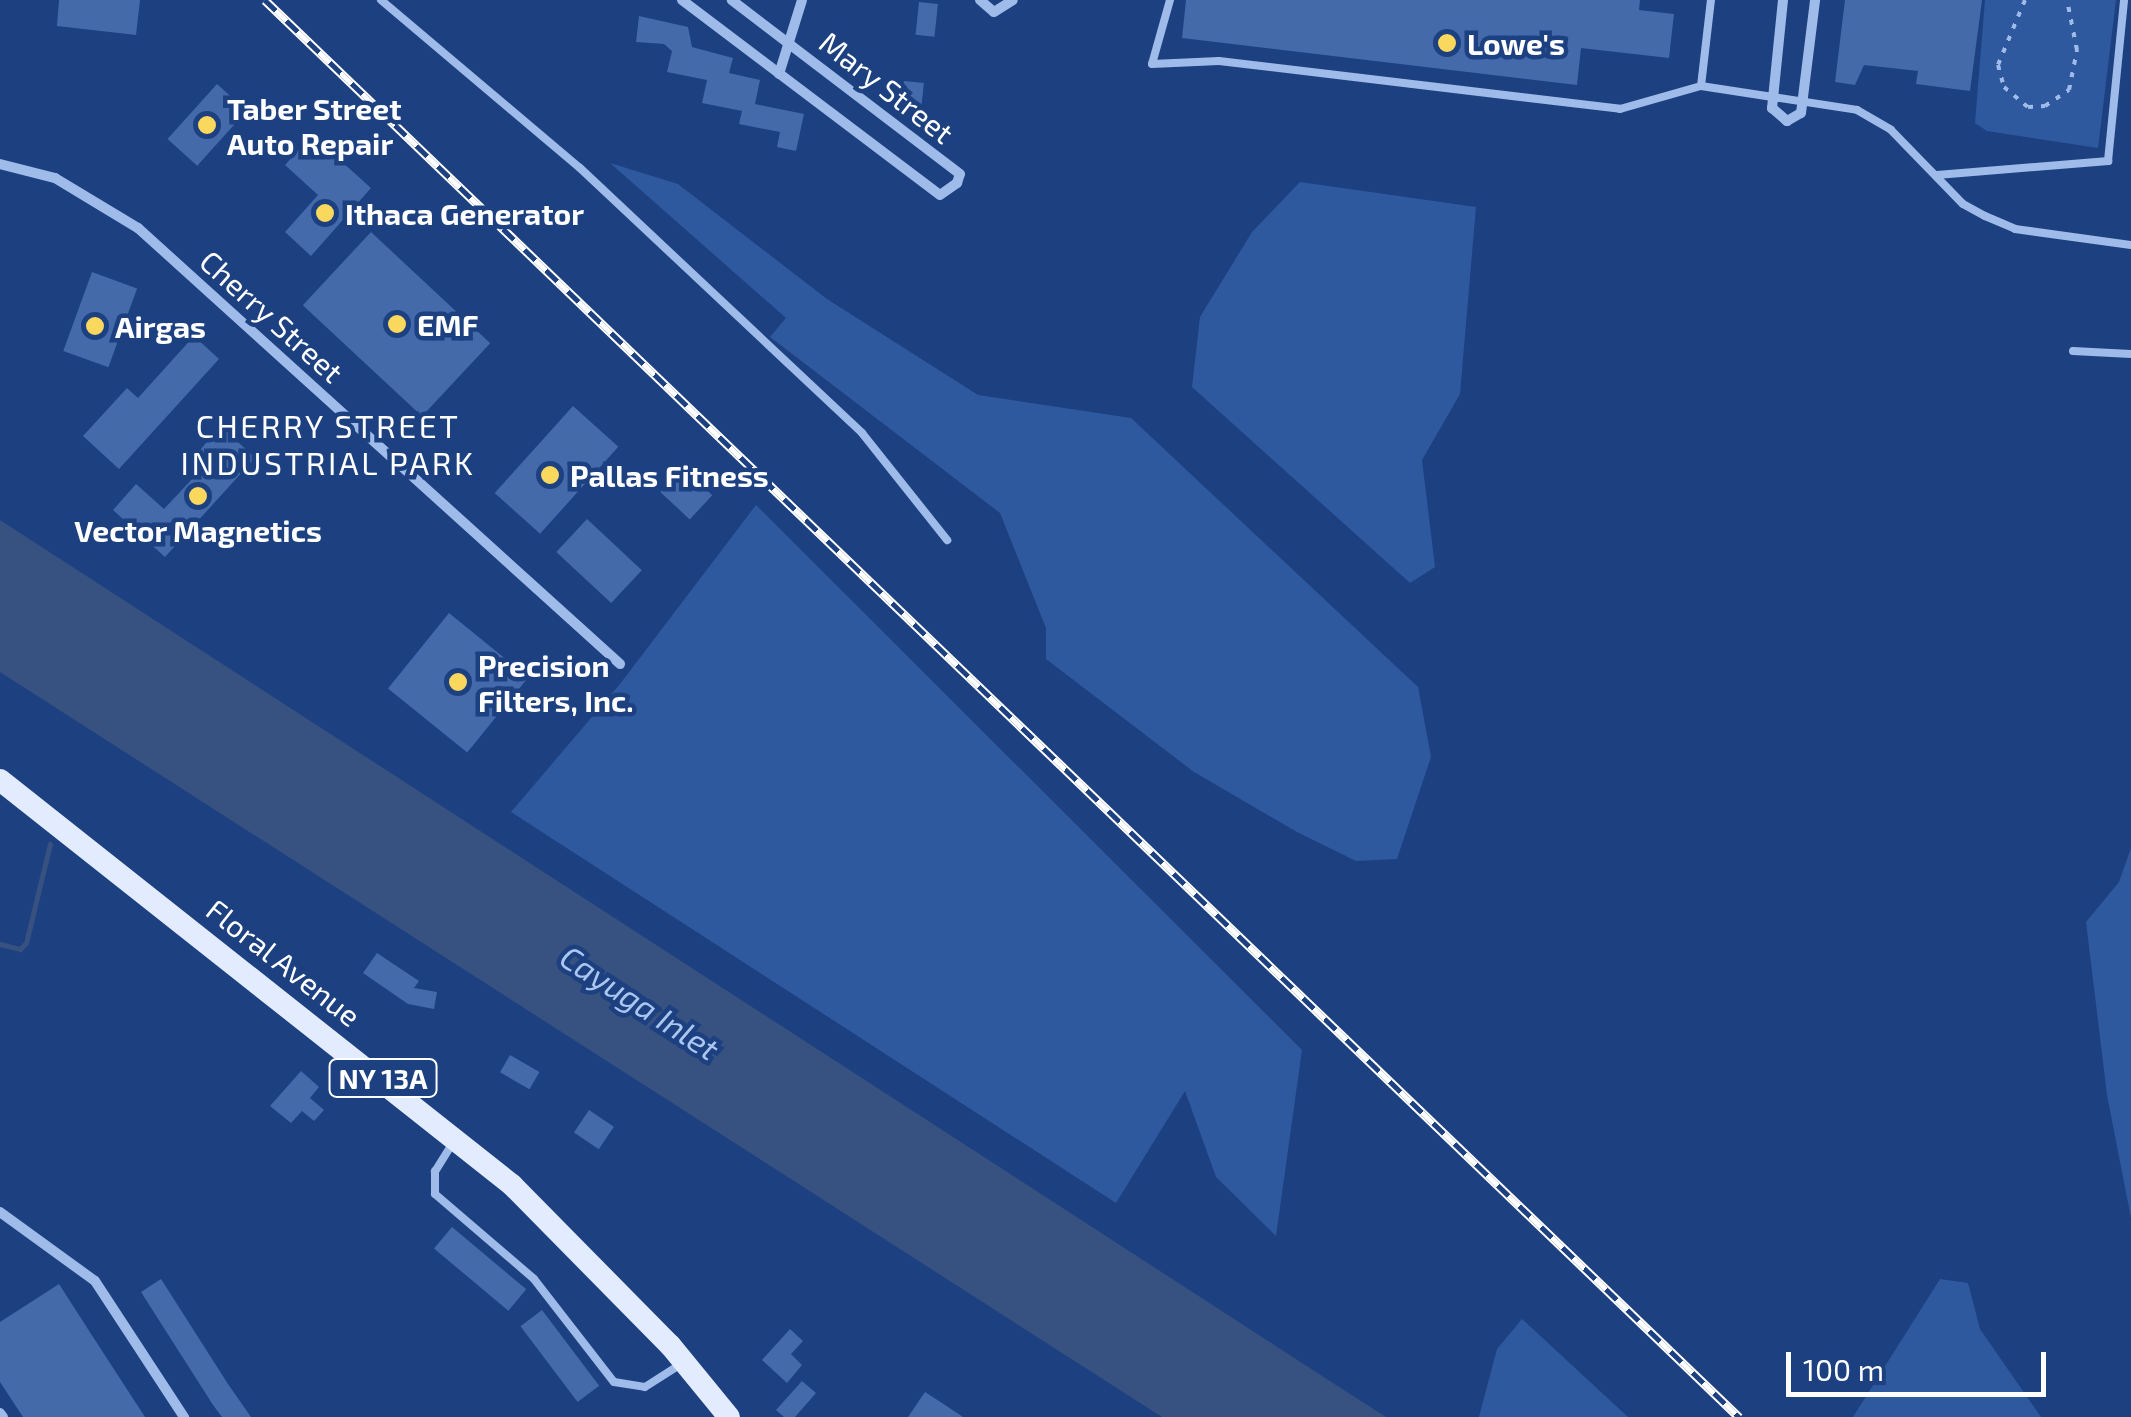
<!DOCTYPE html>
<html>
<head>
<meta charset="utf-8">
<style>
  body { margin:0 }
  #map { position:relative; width:2131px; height:1417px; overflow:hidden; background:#1c4080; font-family:"Exo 2",sans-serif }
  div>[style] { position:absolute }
  .green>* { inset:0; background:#2f599e }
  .water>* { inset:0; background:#375281 }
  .stream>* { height:5px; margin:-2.5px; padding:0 2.5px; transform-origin:2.5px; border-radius:2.5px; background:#375281 }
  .building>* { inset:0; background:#446aaa; transform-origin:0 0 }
  .path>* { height:4px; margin-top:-2px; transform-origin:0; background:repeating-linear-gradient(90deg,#9fbbe9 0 5px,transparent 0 13px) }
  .service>* { height:8px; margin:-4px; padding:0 4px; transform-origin:4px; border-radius:4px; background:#9fbbe9 }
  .minor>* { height:10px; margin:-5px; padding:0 5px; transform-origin:5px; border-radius:5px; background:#9fbbe9 }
  .primary>* { height:22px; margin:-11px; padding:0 11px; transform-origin:11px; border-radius:11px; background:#e3ebfe }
  .rail>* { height:9px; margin-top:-4.5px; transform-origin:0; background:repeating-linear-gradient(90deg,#1c4080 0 15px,#fff 0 30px); box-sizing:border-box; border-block:2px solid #fff }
  .dots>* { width:28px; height:28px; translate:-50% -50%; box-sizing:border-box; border:5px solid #1c4080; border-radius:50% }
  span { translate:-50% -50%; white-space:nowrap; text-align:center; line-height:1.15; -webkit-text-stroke:9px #1c4080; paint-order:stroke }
  .shield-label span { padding:2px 8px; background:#1c4080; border:2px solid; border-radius:8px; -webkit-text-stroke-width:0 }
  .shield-label { font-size:28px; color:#fff; font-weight:700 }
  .poi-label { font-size:30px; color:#fff; font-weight:700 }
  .left { translate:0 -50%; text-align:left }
  .street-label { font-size:30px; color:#fff }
  .neighbourhood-label { font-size:32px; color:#fff; letter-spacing:2.5px }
  .water-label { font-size:32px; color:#abc6f1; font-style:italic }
  .scale { position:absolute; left:1786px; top:1352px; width:260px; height:45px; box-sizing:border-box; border:5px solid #fff; border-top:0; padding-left:12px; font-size:30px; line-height:35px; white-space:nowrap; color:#fff; -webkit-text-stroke:8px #1c4080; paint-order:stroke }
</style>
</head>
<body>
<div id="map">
  <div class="green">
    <i style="clip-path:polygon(1985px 0,2116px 0,2098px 148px,1987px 131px,1975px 123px)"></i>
    <i style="clip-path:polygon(610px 163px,678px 184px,827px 299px,978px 395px,1131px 418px,1418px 687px,1431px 757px,1397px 859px,1356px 861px,1297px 832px,1194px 772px,1046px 659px,1046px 628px,1000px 513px,770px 337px,786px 318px)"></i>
    <i style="clip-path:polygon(1300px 182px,1476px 207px,1460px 394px,1422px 460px,1435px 567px,1410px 583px,1192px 387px,1200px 317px,1252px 232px)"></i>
    <i style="clip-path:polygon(756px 505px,1302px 1050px,1276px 1236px,1216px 1177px,1185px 1091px,1116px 1203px,511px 812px,620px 684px)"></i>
    <i style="clip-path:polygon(2131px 848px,2131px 1218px,2107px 1095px,2086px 922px,2119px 882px)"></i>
    <i style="clip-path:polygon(1940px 1279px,1968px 1283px,1980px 1329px,2041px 1417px,1853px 1417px)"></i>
    <i style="clip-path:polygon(1522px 1319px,1628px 1417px,1479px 1417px,1497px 1349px)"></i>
  </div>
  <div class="water">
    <i style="clip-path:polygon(0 520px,1336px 1385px,1386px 1417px,1162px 1417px,0 672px)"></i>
  </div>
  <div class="stream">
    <i style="left:0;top:944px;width:21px;rotate:14deg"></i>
    <i style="left:20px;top:949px;width:8px;rotate:-45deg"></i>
    <i style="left:26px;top:943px;width:102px;rotate:-76.4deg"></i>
  </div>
  <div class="building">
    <i style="clip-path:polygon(59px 0,140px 0,136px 35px,57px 26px)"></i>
    <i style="clip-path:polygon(1186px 0,1640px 0,1639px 10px,1674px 14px,1669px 58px,1581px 48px,1577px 85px,1182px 38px)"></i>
    <i style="clip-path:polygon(1845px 0,1982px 0,1970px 91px,1916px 84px,1918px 71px,1864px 65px,1855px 85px,1835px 82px)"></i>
    <i style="left:919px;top:2px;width:19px;height:33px;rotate:6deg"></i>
    <i style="clip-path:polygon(639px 16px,688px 27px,692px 47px,733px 58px,729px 73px,760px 80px,755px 104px,804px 114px,796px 151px,777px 147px,780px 132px,739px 124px,742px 111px,702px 103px,707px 80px,667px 72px,672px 51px,664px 44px,636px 42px)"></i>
    <i style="left:904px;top:81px;width:20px;height:33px;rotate:6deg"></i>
    <i style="left:217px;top:84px;width:40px;height:74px;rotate:42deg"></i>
    <i style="clip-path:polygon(312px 135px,371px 188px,311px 256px,285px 232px,318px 195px,285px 165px)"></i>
    <i style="left:371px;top:232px;width:163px;height:100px;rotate:43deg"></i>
    <i style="left:92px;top:272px;width:48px;height:84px;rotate:20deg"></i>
    <i style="clip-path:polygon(194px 336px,219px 359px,119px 469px,83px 436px,127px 388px,138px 398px)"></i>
    <i style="left:573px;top:406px;width:61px;height:117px;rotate:42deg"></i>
    <i style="clip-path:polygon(221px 426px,255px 458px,165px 557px,113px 510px,136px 484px,164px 509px,193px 478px,183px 469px)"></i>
    <i style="left:683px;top:468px;width:40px;height:33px;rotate:43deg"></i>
    <i style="left:587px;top:519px;width:75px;height:45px;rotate:43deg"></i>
    <i style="left:449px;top:613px;width:102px;height:97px;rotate:39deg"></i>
    <i style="clip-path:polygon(377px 953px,419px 981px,414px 988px,437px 992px,434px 1009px,408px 1004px,363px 973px)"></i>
    <i style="left:510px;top:1055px;width:34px;height:20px;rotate:30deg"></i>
    <i style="clip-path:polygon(301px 1071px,319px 1087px,310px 1098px,324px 1110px,314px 1121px,302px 1111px,291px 1123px,270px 1106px)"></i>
    <i style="left:589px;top:1110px;width:30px;height:27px;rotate:34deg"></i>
    <i style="left:452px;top:1227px;width:97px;height:28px;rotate:40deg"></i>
    <i style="clip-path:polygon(161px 1279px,228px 1384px,251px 1417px,222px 1417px,213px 1405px,141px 1292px)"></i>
    <i style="clip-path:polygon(59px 1284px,95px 1340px,145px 1417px,23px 1417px,0 1382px,0 1322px)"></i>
    <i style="left:542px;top:1310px;width:95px;height:27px;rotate:53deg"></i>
    <i style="clip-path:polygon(790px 1329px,803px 1341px,791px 1354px,802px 1365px,787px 1383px,762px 1360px)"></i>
    <i style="clip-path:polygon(802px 1381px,816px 1393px,795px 1417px,784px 1417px,776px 1410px)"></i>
    <i style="clip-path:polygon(925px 1392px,942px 1403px,963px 1417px,908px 1417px)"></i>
  </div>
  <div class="path">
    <i style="left:2025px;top:0;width:70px;rotate:112.6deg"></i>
    <i style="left:1998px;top:65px;width:23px;rotate:75deg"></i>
    <i style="left:2004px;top:87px;width:31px;rotate:40deg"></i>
    <i style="left:2028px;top:107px;width:17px;rotate:-3deg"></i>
    <i style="left:2045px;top:106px;width:29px;rotate:-34deg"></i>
    <i style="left:2069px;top:90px;width:41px;rotate:-78.7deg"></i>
    <i style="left:2077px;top:50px;width:51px;rotate:-101.3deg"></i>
  </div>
  <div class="service">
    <i style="left:381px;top:0;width:260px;rotate:40.2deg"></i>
    <i style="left:580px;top:168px;width:387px;rotate:43.2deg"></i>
    <i style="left:862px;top:433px;width:137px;rotate:51.5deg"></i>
    <i style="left:1170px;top:0;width:66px;rotate:105.7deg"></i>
    <i style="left:1152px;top:64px;width:67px;rotate:-2.6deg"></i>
    <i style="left:1219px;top:61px;width:404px;rotate:6.8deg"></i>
    <i style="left:1620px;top:109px;width:84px;rotate:-15.9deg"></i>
    <i style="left:1701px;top:86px;width:158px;rotate:8.7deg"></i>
    <i style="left:1857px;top:110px;width:39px;rotate:30deg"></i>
    <i style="left:1891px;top:130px;width:103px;rotate:45.8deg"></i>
    <i style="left:1963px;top:204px;width:25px;rotate:29deg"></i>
    <i style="left:1985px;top:216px;width:33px;rotate:23deg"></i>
    <i style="left:2015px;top:229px;width:117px;rotate:7.9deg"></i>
    <i style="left:1701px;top:86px;width:87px;rotate:-83.4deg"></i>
    <i style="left:1937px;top:175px;width:172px;rotate:-4.7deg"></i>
    <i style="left:2108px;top:161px;width:162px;rotate:-84.3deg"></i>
    <i style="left:2073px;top:351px;width:58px;rotate:3deg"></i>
    <i style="left:454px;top:1141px;width:36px;rotate:122deg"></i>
    <i style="left:435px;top:1171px;width:23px;rotate:90deg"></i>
    <i style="left:435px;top:1194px;width:130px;rotate:40.6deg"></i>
    <i style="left:534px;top:1279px;width:130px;rotate:52.2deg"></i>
    <i style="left:614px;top:1382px;width:31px;rotate:9deg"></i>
    <i style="left:645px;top:1387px;width:43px;rotate:-32.6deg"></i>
  </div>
  <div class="minor">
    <i style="left:682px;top:0;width:323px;rotate:37.1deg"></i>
    <i style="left:940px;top:195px;width:21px;rotate:-35deg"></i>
    <i style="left:957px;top:183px;width:9px;rotate:-72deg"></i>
    <i style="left:960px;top:174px;width:287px;rotate:-142.7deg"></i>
    <i style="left:980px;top:0;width:18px;rotate:41deg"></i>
    <i style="left:994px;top:12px;width:22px;rotate:-32deg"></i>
    <i style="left:1783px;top:0;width:109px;rotate:95.8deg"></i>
    <i style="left:1772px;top:108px;width:20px;rotate:41deg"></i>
    <i style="left:1787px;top:121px;width:16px;rotate:-30deg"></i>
    <i style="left:1801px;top:113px;width:114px;rotate:-82.9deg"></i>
    <i style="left:779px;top:74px;width:77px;rotate:-72.7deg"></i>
    <i style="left:0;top:164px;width:57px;rotate:14.3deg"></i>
    <i style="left:55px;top:178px;width:97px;rotate:31.1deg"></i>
    <i style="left:138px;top:228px;width:650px;rotate:42.13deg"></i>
    <i style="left:0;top:1212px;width:117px;rotate:36deg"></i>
    <i style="left:95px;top:1281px;width:163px;rotate:56.8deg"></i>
    <i style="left:0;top:1413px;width:5px;rotate:53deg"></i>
  </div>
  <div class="primary">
    <i style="left:0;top:780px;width:653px;rotate:38.34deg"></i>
    <i style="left:512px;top:1185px;width:225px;rotate:45.4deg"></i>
    <i style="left:670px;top:1345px;width:93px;rotate:50.7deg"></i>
  </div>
  <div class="rail">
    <i style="left:265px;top:0;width:2045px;rotate:43.87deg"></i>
  </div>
  <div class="dots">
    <i style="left:1447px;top:43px;background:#fad85d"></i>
    <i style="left:207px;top:125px;background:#fad85d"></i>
    <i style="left:325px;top:213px;background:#fad85d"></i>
    <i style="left:397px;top:324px;background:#fad85d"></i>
    <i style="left:95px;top:326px;background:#fad85d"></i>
    <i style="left:550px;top:475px;background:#fad85d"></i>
    <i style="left:198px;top:496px;background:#fad85d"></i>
    <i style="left:458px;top:682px;background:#fad85d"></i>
  </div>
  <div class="shield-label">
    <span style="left:383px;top:1078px">NY 13A</span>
  </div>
  <div class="poi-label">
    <span class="left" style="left:1467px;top:43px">Lowe's</span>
    <span class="left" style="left:227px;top:125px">Taber Street<br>Auto Repair</span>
    <span class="left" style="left:345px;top:213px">Ithaca Generator</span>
    <span class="left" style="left:417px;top:324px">EMF</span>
    <span class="left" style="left:115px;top:326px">Airgas</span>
    <span class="left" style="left:570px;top:475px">Pallas Fitness</span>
    <span style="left:198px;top:530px">Vector Magnetics</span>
    <span class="left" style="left:478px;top:682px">Precision<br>Filters, Inc.</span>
  </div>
  <div class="street-label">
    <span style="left:887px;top:87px;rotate:38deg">Mary Street</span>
    <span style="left:272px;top:316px;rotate:42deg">Cherry Street</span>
    <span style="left:284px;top:962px;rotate:38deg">Floral Avenue</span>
  </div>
  <div class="neighbourhood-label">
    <span style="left:328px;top:444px">CHERRY STREET<br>INDUSTRIAL PARK</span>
  </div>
  <div class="water-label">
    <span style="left:640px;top:1002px;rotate:33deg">Cayuga Inlet</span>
  </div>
  <div class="scale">100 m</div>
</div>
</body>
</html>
